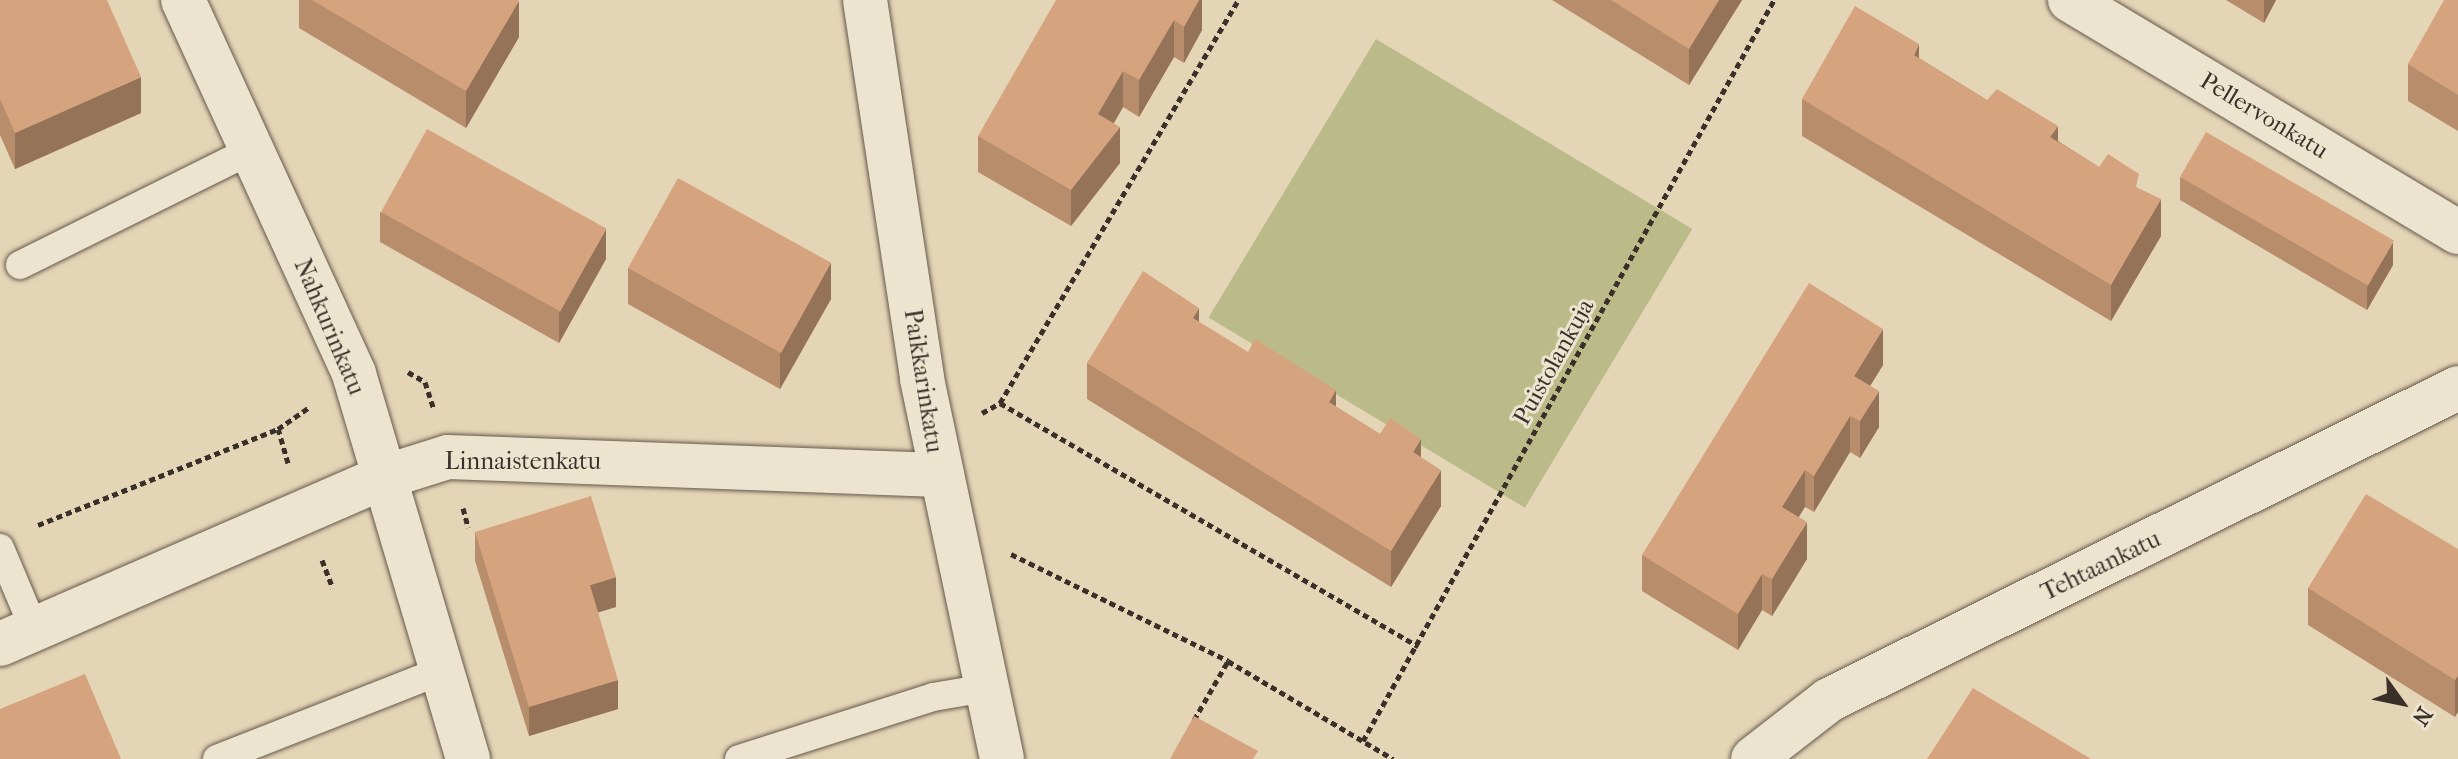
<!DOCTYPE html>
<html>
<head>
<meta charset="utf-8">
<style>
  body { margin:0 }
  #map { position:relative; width:2458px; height:759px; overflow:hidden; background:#e4d5b6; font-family:"IM FELL French Canon",serif }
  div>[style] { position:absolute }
  .green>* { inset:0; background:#bbbb89; transform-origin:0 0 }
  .path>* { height:5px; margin-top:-2.5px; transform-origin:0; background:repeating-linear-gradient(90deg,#3b3029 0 6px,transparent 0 10px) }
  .roads { filter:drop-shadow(0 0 2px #65594c) drop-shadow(0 0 2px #65594c) }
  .lane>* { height:28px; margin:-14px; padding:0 14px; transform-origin:14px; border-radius:14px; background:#ede4d0 }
  .street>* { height:44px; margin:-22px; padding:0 22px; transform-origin:22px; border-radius:22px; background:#ede4d0 }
  .wall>* { inset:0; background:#b78d6c }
  .shaded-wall>* { inset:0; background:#957358 }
  .building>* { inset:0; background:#d5a47e; transform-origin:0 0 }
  span { translate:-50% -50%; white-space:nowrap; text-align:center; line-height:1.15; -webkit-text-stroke:6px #ede4d0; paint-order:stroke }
  .street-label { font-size:24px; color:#3b3029 }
  .north { position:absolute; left:2362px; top:663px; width:80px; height:80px; -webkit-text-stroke:6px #ede4d0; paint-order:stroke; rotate:123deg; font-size:22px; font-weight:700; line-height:32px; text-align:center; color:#3b3029 }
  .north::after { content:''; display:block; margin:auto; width:28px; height:36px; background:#3b3029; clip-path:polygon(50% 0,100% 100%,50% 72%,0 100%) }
</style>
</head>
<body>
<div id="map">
  <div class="green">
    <i style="left:1376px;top:39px;width:369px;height:325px;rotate:31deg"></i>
  </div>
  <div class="path">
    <i style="left:408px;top:372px;width:20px;rotate:30deg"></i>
    <i style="left:425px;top:382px;width:29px;rotate:72deg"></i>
    <i style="left:1000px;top:403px;width:484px;rotate:30.2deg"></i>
    <i style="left:982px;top:413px;width:21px;rotate:-29deg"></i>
    <i style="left:1000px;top:403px;width:468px;rotate:-59.4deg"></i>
    <i style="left:288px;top:463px;width:35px;rotate:-106deg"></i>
    <i style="left:278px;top:429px;width:38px;rotate:-35deg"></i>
    <i style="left:463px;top:508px;width:20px;rotate:75deg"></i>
    <i style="left:38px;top:525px;width:258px;rotate:-21.8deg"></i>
    <i style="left:1011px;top:554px;width:242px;rotate:26.2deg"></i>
    <i style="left:1228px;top:661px;width:192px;rotate:30.7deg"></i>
    <i style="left:322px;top:560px;width:30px;rotate:69deg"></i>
    <i style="left:1194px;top:720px;width:68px;rotate:-60deg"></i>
    <i style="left:1363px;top:741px;width:847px;rotate:-60.98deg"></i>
  </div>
  <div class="roads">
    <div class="lane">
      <i style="left:20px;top:265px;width:259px;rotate:-26.4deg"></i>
      <i style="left:0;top:548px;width:88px;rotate:67.2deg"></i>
      <i style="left:217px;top:759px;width:240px;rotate:-21.5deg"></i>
      <i style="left:739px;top:759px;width:204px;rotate:-17.7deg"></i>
      <i style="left:933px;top:697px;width:54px;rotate:-9.6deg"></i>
    </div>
    <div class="street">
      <i style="left:183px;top:0;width:411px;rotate:65.4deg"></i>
      <i style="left:354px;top:374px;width:402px;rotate:73.5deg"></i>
      <i style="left:865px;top:0;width:383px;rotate:81.4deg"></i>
      <i style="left:922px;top:379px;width:388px;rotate:78.1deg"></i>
      <i style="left:2070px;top:0;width:452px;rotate:30.9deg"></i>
      <i style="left:0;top:644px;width:416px;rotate:-23.5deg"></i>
      <i style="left:381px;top:478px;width:70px;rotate:-17.4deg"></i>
      <i style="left:448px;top:457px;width:491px;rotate:2.1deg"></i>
      <i style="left:1753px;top:759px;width:96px;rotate:-37.8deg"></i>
      <i style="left:1829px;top:700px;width:702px;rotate:-26.38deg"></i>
    </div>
  </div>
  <div class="wall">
    <i style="clip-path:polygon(0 0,141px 113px,15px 169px,0 135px)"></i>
    <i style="clip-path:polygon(299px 0,518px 0,519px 37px,466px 128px,299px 28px)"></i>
    <i style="clip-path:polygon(1202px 0,1202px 30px,1184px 63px,1174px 57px,1139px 117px,1123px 107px,1114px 123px,1120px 163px,1071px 226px,978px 172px,978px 136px)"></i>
    <i style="clip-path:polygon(1552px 0,1742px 0,1689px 85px)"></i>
    <i style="clip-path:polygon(2226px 0,2276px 0,2264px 23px)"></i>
    <i style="clip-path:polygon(2458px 0,2458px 131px,2408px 101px,2408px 64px)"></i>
    <i style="clip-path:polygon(1919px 58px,1987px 100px,2058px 141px,2099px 167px,2139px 189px,2161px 236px,2111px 321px,1802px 136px,1802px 99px)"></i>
    <i style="clip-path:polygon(2180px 177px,2393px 265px,2367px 310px,2180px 200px)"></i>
    <i style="clip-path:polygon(380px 212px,606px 259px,559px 343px,380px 242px)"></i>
    <i style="clip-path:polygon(628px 268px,831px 299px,780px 389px,628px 304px)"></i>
    <i style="clip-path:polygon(1199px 322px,1380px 434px,1421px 457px,1441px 506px,1391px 587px,1087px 399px,1087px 363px)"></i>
    <i style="clip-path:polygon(1883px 365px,1870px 386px,1879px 427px,1860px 458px,1850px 452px,1814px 512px,1805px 507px,1798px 517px,1807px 559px,1772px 616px,1762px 610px,1738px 650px,1642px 591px,1642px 555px)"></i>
    <i style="clip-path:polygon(475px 532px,616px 607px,598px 612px,618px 709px,529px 736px,475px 561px)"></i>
    <i style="clip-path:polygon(2458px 549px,2455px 717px,2308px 625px,2308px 588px)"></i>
  </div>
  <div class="shaded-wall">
    <i style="clip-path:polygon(1199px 0,1202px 0,1202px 30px,1184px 63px,1184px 27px)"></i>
    <i style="clip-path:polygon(1719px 0,1742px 0,1689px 85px,1689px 49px)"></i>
    <i style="clip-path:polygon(2264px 0,2276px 0,2264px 23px)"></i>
    <i style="clip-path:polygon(519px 1px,519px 37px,466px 128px,466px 91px)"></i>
    <i style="clip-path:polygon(1174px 20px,1174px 57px,1139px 117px,1139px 80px)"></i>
    <i style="clip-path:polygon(1919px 44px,1919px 81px,1914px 55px)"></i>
    <i style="clip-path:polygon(1123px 71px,1123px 107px,1098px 150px,1098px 114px)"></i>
    <i style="clip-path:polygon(141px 77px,141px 113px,15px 169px,15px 133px)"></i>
    <i style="clip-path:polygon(2058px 126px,2058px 162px,2050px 137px)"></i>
    <i style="clip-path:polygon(1120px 127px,1120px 163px,1071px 226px,1071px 190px)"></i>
    <i style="clip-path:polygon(2161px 199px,2161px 236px,2111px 321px,2111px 285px)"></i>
    <i style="clip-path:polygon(606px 229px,606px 259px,559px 343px,559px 313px)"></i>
    <i style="clip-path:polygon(2393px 242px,2393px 265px,2367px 310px,2367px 287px)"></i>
    <i style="clip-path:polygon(831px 262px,831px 299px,780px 389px,780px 352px)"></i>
    <i style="clip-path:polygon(1199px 308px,1199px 345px,1193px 318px)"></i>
    <i style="clip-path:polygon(1883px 329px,1883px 365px,1854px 412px,1854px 376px)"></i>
    <i style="clip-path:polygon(1336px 390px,1336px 426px,1329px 402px)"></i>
    <i style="clip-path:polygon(1879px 391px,1879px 427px,1860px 458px,1860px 421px)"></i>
    <i style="clip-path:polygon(1850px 416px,1850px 452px,1814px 512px,1814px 476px)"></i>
    <i style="clip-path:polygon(1421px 439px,1421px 475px,1413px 452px)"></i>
    <i style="clip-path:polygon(1441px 470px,1441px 506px,1391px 587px,1391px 551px)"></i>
    <i style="clip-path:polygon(1805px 470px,1805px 507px,1782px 544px,1782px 507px)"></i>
    <i style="clip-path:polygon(1807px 522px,1807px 559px,1772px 616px,1772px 579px)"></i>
    <i style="clip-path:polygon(1762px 574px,1762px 610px,1738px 650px,1738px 614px)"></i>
    <i style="clip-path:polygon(616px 577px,616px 607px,590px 615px,590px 585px)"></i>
    <i style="clip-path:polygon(2458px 675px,2458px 712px,2455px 717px,2455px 680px)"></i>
    <i style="clip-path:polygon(618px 680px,618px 709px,529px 736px,529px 707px)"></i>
  </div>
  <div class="building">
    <i style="clip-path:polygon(0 0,107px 0,141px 77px,15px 133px,0 99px)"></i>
    <i style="clip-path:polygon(312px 0,518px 0,519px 1px,466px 91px)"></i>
    <i style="clip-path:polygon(1056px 0,1199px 0,1184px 27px,1174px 20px,1139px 80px,1123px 71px,1098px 114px,1120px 127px,1071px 190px,978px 136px)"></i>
    <i style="clip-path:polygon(1611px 0,1719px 0,1689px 49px)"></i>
    <i style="clip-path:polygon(2444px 0,2458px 0,2458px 95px,2408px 64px)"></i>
    <i style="clip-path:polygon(1855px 6px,1919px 44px,1914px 55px,1987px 100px,1997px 89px,2058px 126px,2050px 137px,2099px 167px,2108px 154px,2139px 174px,2136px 187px,2161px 199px,2111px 285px,1802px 99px)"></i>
    <i style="left:427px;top:129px;width:205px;height:95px;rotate:29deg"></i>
    <i style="left:2206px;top:132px;width:217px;height:52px;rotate:30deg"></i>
    <i style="left:678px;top:178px;width:175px;height:103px;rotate:29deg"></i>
    <i style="clip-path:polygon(1143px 271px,1199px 308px,1193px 318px,1248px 352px,1255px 339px,1336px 390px,1329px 402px,1380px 434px,1390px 418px,1421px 439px,1413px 452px,1441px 470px,1391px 551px,1087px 363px)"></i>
    <i style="clip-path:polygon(1809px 283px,1883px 329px,1854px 376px,1879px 391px,1860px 421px,1850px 416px,1814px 476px,1805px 470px,1782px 507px,1807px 522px,1772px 579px,1762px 574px,1738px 614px,1642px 555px)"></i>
    <i style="clip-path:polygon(2366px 494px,2458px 549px,2458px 675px,2455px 680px,2308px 588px)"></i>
    <i style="clip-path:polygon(591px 496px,616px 577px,590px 585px,618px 680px,529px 707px,475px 532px)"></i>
    <i style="clip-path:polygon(85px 674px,121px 759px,0 759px,0 709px)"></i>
    <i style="clip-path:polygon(1973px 688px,2091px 759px,1927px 759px)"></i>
    <i style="clip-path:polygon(1194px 716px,1258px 751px,1253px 759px,1170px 759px)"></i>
  </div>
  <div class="street-label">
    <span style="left:2264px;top:116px;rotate:31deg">Pellervonkatu</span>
    <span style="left:329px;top:327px;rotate:67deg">Nahkurinkatu</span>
    <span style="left:1554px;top:362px;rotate:-61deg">Puistolankuja</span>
    <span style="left:923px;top:381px;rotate:81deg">Paikkarinkatu</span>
    <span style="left:523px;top:462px">Linnaistenkatu</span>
    <span style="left:2101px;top:566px;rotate:-26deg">Tehtaankatu</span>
  </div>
  <div class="north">N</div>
</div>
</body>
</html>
